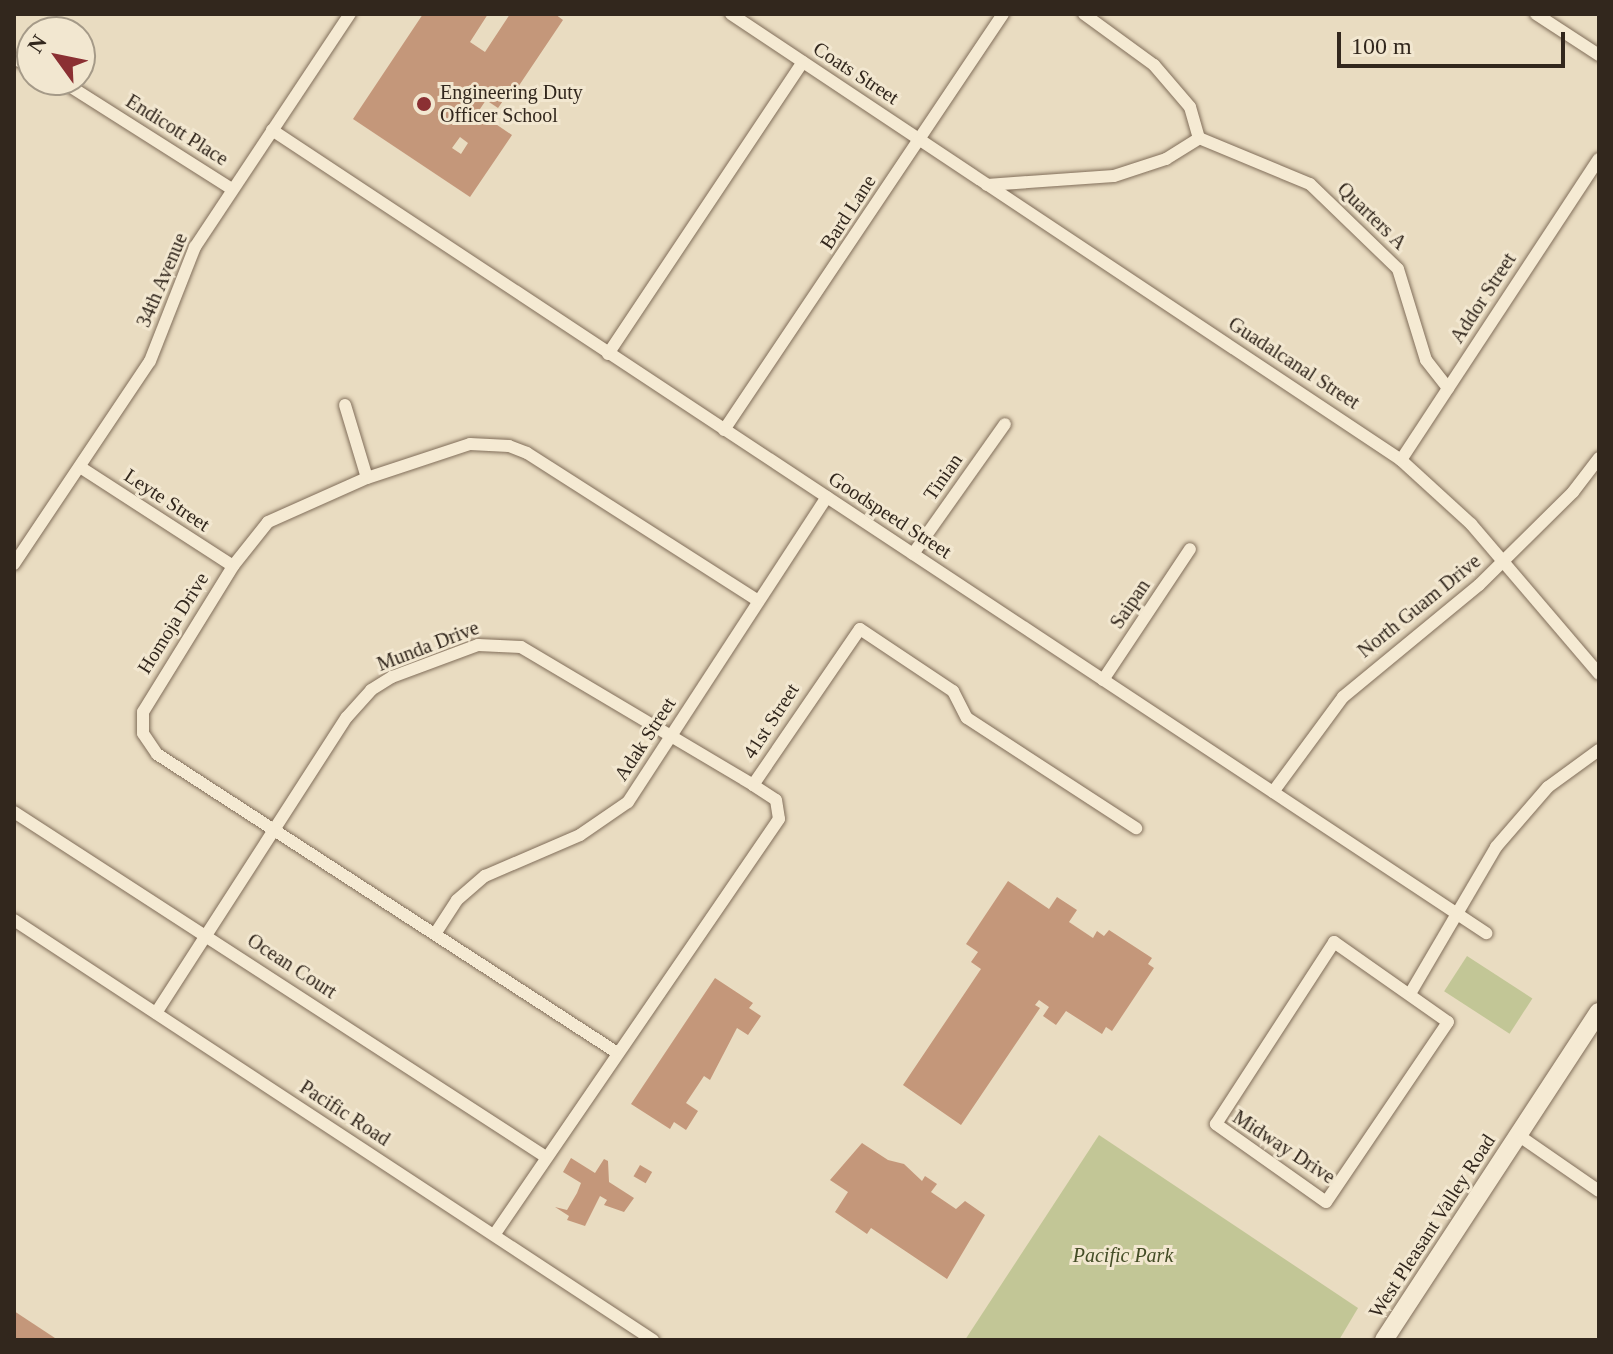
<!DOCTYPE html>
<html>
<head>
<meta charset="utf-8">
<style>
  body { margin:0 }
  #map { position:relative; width:1613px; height:1354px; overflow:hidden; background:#e9dcc1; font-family:"Times New Roman",serif }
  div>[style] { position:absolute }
  .green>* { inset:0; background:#c2c696; transform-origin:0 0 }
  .building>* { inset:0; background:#c4977a; transform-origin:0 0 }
  .roads { filter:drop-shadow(0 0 2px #816e5a) drop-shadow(0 0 2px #816e5a) }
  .street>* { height:12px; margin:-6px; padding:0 6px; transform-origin:6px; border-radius:6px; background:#f5ead3 }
  .secondary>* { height:18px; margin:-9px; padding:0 9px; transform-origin:9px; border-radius:9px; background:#f5ead3 }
  .dots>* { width:22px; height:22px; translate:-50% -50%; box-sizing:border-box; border:4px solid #f2e7d0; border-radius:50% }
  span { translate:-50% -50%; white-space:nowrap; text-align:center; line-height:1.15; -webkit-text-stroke:6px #f2e7d0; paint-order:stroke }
  .street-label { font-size:20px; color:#32271d }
  .poi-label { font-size:20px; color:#32271d }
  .left { translate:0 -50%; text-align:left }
  .park-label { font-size:20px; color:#444d26; font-style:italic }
  .frame { position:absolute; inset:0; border:16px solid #32271d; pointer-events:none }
  .north { position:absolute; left:16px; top:16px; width:80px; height:80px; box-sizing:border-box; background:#f2e7d0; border:2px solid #a59a88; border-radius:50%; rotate:303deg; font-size:22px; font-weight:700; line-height:32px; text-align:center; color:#32271d }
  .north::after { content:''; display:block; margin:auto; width:28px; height:36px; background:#8b3033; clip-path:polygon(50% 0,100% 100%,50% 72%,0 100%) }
  .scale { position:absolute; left:1337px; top:32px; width:228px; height:36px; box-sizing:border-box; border:4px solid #32271d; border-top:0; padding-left:10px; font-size:24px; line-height:28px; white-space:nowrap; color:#32271d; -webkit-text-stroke:6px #f2e7d0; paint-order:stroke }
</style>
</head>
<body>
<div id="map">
  <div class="green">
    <i style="left:1467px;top:956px;width:78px;height:42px;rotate:33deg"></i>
    <i style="clip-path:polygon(1099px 1135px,1358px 1308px,1339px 1340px,965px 1340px)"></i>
  </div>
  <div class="building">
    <i style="clip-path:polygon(evenodd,423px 14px,488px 14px,470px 42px,485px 52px,510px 14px,555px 14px,563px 20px,518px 87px,514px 85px,498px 108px,486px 100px,478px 112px,512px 135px,470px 197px,353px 119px,423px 14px,460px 137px,468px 143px,461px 154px,452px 148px,460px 137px)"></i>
    <i style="clip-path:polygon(1008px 881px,1049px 909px,1057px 897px,1077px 910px,1069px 922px,1093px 938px,1097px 931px,1104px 936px,1109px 930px,1152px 958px,1148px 964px,1154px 968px,1112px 1031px,1106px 1027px,1102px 1034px,1066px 1011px,1056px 1025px,1043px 1016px,1049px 1007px,1039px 1000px,1035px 1005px,1040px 1008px,961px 1125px,903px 1085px,981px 969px,971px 962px,978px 952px,966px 944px)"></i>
    <i style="clip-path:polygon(715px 978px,753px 1003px,749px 1008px,761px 1016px,748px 1035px,737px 1028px,710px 1080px,704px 1076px,686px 1103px,698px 1111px,686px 1130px,674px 1122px,670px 1129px,631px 1104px)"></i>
    <i style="clip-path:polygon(862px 1143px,888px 1160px,904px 1164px,922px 1181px,925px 1176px,937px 1184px,931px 1192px,956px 1209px,965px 1201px,985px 1215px,947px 1279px,871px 1228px,867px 1234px,835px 1212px,848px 1192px,830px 1180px)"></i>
    <i style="clip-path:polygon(571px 1158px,595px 1173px,604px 1159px,608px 1161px,609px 1182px,634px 1198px,624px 1212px,604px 1205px,607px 1200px,600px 1196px,585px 1226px,567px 1220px,569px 1216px,555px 1207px,567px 1210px,577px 1193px,581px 1183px,563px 1172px)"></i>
    <i style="left:640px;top:1165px;width:14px;height:13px;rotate:30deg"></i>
    <i style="clip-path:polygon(14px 1311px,58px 1340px,14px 1340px)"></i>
  </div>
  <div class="roads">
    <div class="street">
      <i style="left:731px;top:14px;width:805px;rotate:33.65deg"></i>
      <i style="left:1401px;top:460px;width:95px;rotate:42.4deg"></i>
      <i style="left:1471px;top:524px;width:197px;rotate:49.5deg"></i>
      <i style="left:1084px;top:14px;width:87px;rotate:36.1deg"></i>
      <i style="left:1154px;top:65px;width:55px;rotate:49.4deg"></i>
      <i style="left:1190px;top:107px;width:32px;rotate:74deg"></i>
      <i style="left:1536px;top:14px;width:75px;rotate:33.1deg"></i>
      <i style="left:14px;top:59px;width:19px;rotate:21deg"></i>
      <i style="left:60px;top:80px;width:204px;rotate:32.4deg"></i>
      <i style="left:272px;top:130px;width:1456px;rotate:33.48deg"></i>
      <i style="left:987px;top:185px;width:127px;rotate:-4.1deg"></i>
      <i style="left:1114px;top:176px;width:55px;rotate:-18.1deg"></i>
      <i style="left:1166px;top:159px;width:39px;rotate:-32deg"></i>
      <i style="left:1199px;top:138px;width:120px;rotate:22.5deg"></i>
      <i style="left:1310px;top:184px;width:122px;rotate:44deg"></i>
      <i style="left:1398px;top:269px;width:95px;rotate:72.9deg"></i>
      <i style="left:1426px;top:360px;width:36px;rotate:52deg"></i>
      <i style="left:608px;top:354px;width:351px;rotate:-56.3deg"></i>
      <i style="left:345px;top:405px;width:76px;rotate:73.2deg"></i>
      <i style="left:724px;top:430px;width:501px;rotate:-56.15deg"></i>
      <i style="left:1401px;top:460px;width:360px;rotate:-56.7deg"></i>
      <i style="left:80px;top:467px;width:182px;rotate:32.9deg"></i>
      <i style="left:913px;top:554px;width:159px;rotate:-54.7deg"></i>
      <i style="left:14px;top:564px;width:244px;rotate:-56.2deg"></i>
      <i style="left:150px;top:361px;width:123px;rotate:-68.5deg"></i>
      <i style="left:195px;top:247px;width:280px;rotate:-56.4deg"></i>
      <i style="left:1103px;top:680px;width:157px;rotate:-56.4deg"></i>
      <i style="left:753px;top:785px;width:189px;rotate:-55.6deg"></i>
      <i style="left:860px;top:629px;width:112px;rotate:33.7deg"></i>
      <i style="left:953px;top:691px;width:30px;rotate:63deg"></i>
      <i style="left:967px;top:718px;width:202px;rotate:33.1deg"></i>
      <i style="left:1273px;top:792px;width:118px;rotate:-53.6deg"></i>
      <i style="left:1343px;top:697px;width:176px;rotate:-39.5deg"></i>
      <i style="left:1479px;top:585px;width:132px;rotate:-44.7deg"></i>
      <i style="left:1573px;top:492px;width:43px;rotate:-52.6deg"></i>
      <i style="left:14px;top:812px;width:634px;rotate:32.96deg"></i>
      <i style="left:14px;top:920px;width:765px;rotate:33.32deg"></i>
      <i style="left:435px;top:934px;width:40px;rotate:-57.1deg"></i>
      <i style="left:457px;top:900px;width:37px;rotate:-41deg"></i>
      <i style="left:485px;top:876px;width:103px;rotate:-23.3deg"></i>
      <i style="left:580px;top:835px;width:58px;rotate:-34.5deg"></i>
      <i style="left:628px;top:802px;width:364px;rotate:-56.9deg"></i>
      <i style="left:1334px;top:942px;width:139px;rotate:35.1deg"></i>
      <i style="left:1448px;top:1022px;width:217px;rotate:124.1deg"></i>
      <i style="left:1326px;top:1202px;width:135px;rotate:-144.7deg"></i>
      <i style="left:1216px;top:1124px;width:217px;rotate:-57deg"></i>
      <i style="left:1411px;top:992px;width:168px;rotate:-59.6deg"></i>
      <i style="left:1496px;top:847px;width:79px;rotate:-49.1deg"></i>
      <i style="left:1548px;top:787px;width:63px;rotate:-36deg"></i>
      <i style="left:156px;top:1013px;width:352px;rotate:-57.2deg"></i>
      <i style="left:347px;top:717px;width:36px;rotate:-48deg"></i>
      <i style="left:371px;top:690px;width:25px;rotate:-32deg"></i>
      <i style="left:392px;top:677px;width:92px;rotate:-20.4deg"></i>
      <i style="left:478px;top:645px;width:43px;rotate:2.7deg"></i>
      <i style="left:521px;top:647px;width:270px;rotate:30.7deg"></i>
      <i style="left:753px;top:785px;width:27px;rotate:33deg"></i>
      <i style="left:776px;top:800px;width:19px;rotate:81deg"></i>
      <i style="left:779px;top:819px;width:504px;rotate:124.41deg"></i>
      <i style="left:616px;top:1052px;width:547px;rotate:-147.01deg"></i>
      <i style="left:157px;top:754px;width:25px;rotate:-124deg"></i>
      <i style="left:143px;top:733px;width:21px;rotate:-90deg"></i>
      <i style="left:143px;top:712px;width:172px;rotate:-58.3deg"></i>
      <i style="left:233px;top:566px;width:56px;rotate:-51.5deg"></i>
      <i style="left:268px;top:522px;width:108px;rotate:-24deg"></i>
      <i style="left:367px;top:478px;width:108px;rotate:-18.3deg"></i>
      <i style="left:470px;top:444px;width:39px;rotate:3deg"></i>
      <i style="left:509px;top:446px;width:19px;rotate:21deg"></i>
      <i style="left:527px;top:453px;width:273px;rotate:32.6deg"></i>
      <i style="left:1518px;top:1135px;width:98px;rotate:34.7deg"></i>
    </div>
    <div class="secondary">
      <i style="left:1384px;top:1340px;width:392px;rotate:-56.8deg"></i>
    </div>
  </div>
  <div class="dots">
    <i style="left:424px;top:104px;background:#8b3033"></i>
  </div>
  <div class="street-label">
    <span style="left:856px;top:73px;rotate:33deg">Coats Street</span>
    <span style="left:177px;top:130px;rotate:32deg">Endicott Place</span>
    <span style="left:848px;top:212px;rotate:-57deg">Bard Lane</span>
    <span style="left:1372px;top:216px;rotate:44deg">Quarters A</span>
    <span style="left:162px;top:280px;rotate:-67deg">34th Avenue</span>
    <span style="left:1483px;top:298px;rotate:-57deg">Addor Street</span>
    <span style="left:1294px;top:363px;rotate:33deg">Guadalcanal Street</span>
    <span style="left:943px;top:477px;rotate:-55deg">Tinian</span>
    <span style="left:167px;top:500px;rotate:33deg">Leyte Street</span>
    <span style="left:890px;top:515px;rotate:33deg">Goodspeed Street</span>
    <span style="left:1130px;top:604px;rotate:-56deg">Saipan</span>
    <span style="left:1419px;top:606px;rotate:-39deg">North Guam Drive</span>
    <span style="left:173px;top:623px;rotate:-58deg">Homoja Drive</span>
    <span style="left:428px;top:646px;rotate:-21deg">Munda Drive</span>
    <span style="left:771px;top:721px;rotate:-57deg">41st Street</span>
    <span style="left:645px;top:739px;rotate:-57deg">Adak Street</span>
    <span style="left:292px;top:966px;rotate:33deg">Ocean Court</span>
    <span style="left:345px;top:1113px;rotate:33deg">Pacific Road</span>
    <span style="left:1284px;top:1147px;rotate:33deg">Midway Drive</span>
    <span style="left:1432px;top:1226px;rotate:-57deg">West Pleasant Valley Road</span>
  </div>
  <div class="poi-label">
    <span class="left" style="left:440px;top:104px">Engineering Duty<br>Officer School</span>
  </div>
  <div class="park-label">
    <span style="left:1123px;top:1255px">Pacific Park</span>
  </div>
  <div class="frame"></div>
  <div class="north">N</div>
  <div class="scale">100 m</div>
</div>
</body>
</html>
